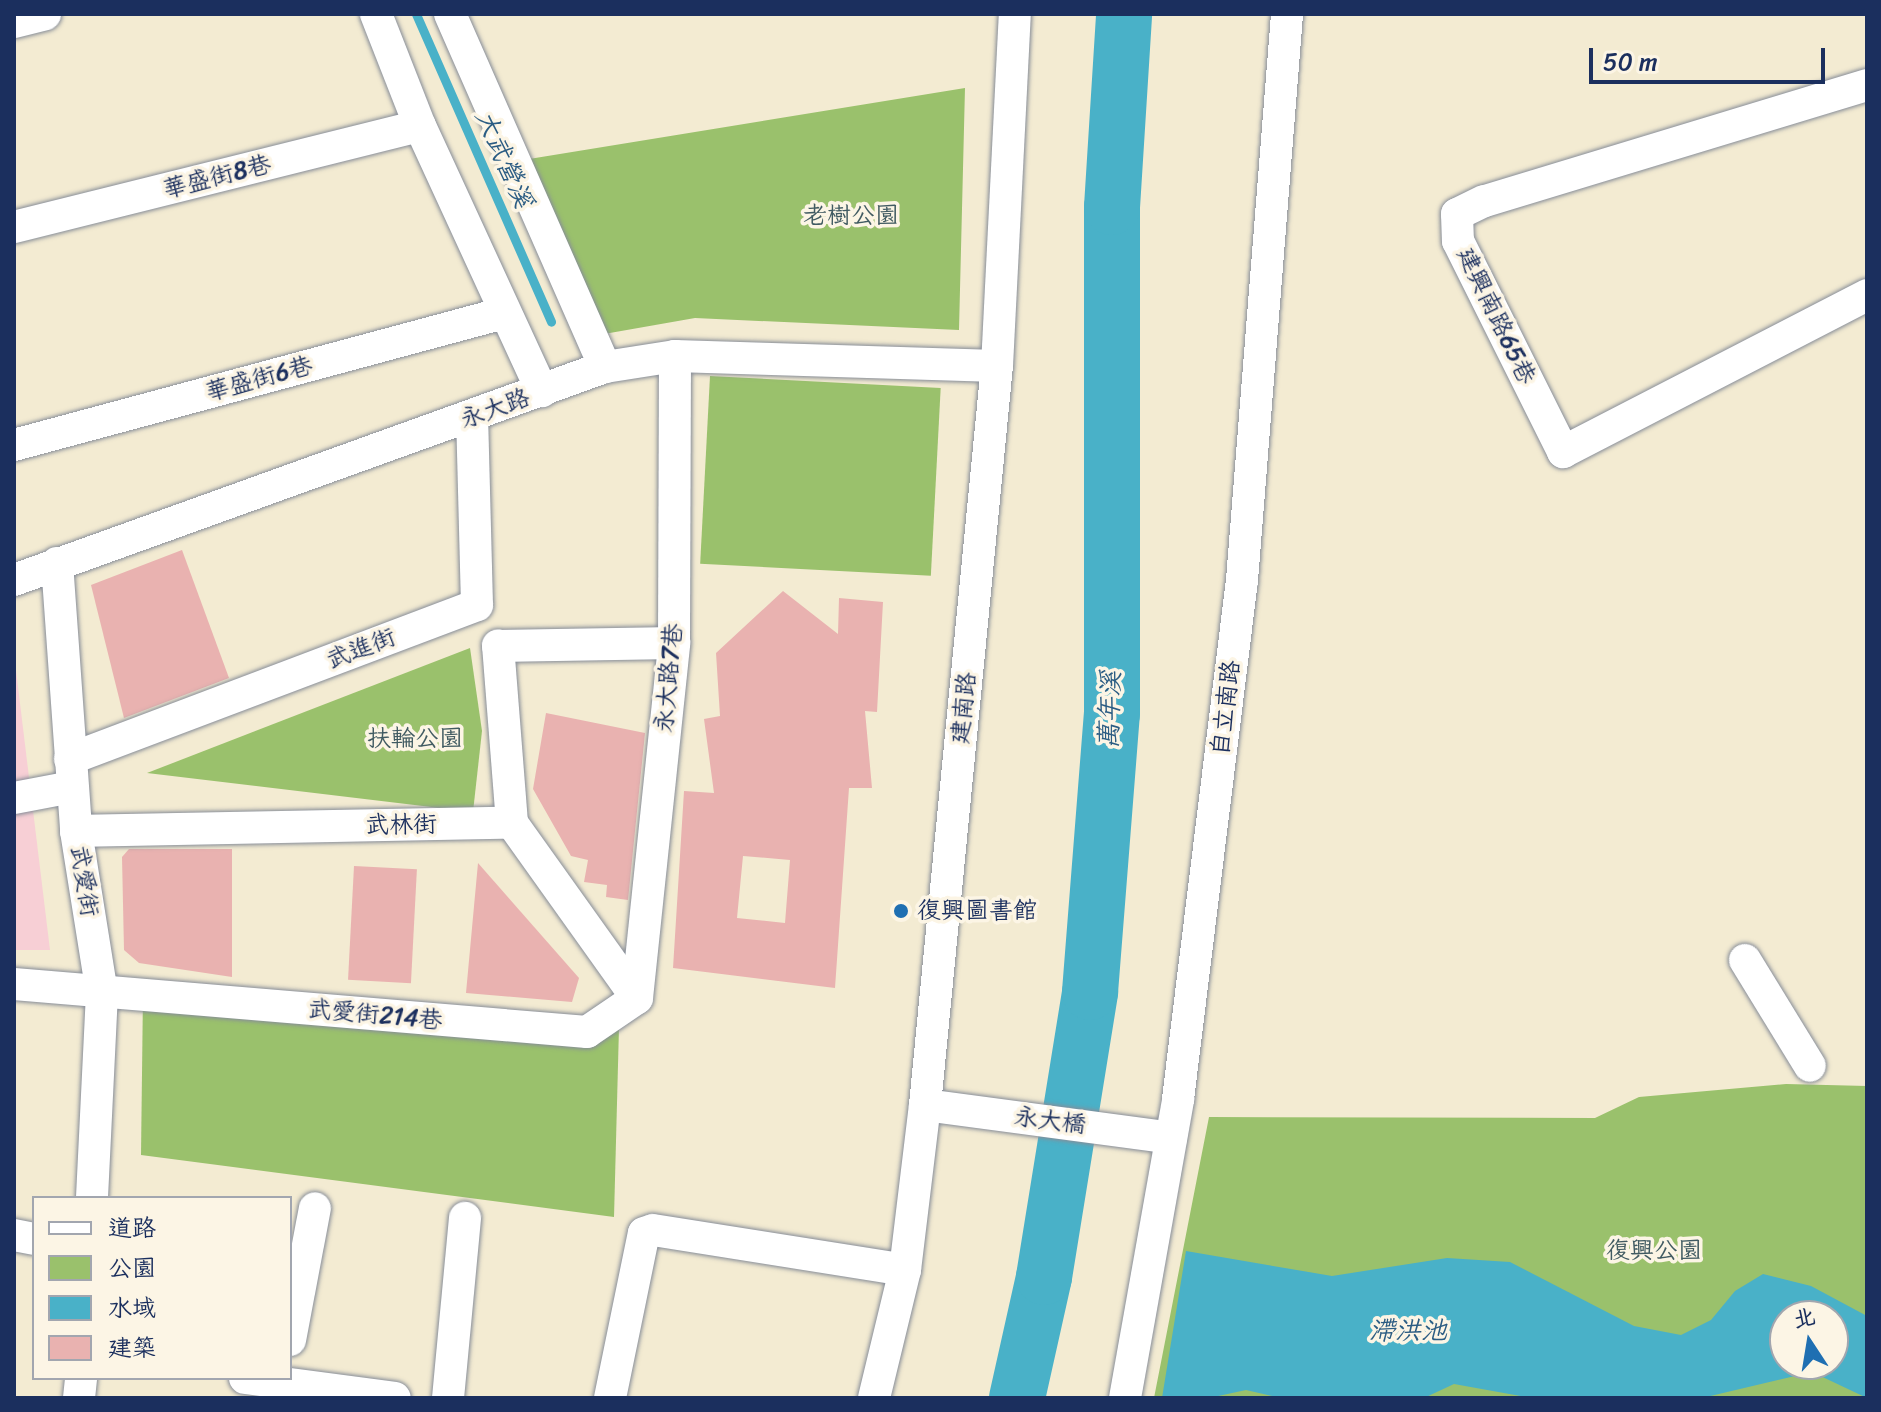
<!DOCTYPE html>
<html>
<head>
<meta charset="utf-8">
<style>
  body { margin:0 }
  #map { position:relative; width:1881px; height:1412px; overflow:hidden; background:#f3ebd2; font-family:Sriracha,"LXGW WenKai TC",sans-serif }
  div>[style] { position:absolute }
  .built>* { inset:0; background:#f7cfd5 }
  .green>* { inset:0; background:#9ac16c; transform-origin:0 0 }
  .water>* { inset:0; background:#49b1c8 }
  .stream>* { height:9px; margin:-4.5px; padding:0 4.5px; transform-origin:4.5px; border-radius:4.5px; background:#49b1c8 }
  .river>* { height:56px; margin:-28px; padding:0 28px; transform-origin:28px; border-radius:28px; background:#49b1c8 }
  .building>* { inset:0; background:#e9b2b0; transform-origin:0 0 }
  .roads { filter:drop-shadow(0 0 2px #878d98) drop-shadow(0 0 2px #878d98) }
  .minor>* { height:32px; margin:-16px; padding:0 16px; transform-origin:16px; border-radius:16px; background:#fff }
  .dots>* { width:22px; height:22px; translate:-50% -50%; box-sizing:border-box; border:4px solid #fcf5e5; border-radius:50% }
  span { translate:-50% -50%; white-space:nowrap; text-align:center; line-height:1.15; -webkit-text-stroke:7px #fcf5e5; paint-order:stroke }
  .street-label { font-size:24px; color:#1b2f5e }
  .park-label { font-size:24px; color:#415b62 }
  .poi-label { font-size:24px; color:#1b2f5e }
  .left { translate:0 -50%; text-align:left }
  .water-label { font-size:26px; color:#2b5c83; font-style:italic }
  .frame { position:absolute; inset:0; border:16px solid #1b2f5e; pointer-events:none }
  .legend { position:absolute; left:32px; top:1196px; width:260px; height:184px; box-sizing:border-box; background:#fcf5e5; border:2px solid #a2a6af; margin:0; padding:10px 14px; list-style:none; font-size:24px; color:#1b2f5e }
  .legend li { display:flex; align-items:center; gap:16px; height:40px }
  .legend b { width:40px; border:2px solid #a2a6af }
  .north { position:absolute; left:1769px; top:1300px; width:80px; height:80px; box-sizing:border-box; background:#fcf5e5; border:2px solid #a2a6af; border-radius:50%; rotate:348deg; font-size:22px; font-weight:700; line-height:32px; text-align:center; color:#1b2f5e }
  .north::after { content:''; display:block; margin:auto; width:28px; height:36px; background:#1f6fb2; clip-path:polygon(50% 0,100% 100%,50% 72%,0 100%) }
  .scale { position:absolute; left:1589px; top:48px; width:236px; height:36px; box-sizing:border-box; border:4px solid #1b2f5e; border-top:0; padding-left:10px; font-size:24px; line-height:28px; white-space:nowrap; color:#1b2f5e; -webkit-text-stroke:6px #fcf5e5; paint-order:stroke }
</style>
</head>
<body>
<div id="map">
  <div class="built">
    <i style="clip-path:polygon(14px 654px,50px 950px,14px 950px)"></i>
  </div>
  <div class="green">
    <i style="clip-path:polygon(965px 88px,959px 330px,695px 318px,587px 337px,523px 160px)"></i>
    <i style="left:710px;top:376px;width:231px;height:188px;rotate:3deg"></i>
    <i style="clip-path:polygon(470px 648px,482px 731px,473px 812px,147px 773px)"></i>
    <i style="clip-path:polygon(143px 993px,619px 1027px,614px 1217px,141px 1155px)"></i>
    <i style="clip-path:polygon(evenodd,1786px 1084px,1867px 1086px,1867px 1398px,1154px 1398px,1209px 1117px,1595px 1118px,1639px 1097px,1786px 1084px,1785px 1316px,1833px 1316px,1833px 1364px,1785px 1364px,1785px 1316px)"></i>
  </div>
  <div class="water">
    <i style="clip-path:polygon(evenodd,1186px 1251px,1332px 1276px,1447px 1258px,1510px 1262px,1634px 1326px,1681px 1335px,1711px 1320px,1735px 1291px,1763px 1274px,1811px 1286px,1867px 1316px,1867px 1398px,1812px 1372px,1702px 1398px,1532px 1398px,1454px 1384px,1424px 1398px,1281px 1398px,1246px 1390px,1209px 1398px,1162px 1398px,1186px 1251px,1785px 1316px,1833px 1316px,1833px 1364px,1785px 1364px,1785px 1316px)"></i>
  </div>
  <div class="stream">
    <i style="left:416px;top:14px;width:336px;rotate:66.3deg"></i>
  </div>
  <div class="river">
    <i style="left:1017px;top:1398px;width:124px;rotate:-77.4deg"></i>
    <i style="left:1044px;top:1277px;width:289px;rotate:-80.8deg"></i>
    <i style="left:1090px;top:992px;width:279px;rotate:-85.5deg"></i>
    <i style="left:1112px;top:714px;width:507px;rotate:-90deg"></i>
    <i style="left:1112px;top:207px;width:193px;rotate:-86.4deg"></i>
  </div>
  <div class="building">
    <i style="clip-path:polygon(182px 550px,229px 678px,124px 718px,91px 585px)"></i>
    <i style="clip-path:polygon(evenodd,783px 591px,838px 634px,839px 598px,883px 602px,877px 712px,865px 711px,872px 788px,849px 788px,835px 988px,673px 968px,684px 791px,714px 793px,704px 719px,720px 716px,716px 653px,783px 591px,743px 856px,790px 860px,785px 923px,737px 918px,743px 856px)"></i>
    <i style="clip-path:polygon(546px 713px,645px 733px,628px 900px,606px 897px,607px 885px,584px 882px,588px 860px,571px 856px,533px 789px)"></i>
    <i style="clip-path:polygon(129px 849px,232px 849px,232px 977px,139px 963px,124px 950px,122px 857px)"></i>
    <i style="clip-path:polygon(478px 863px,579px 978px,572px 1002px,466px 993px)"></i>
    <i style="left:354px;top:866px;width:63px;height:114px;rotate:3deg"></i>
  </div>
  <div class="roads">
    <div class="minor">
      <i style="left:376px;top:14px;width:120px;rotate:68.6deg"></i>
      <i style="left:420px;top:126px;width:292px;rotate:65.3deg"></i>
      <i style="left:450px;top:14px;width:386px;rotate:66.3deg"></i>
      <i style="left:14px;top:22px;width:32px;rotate:-14deg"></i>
      <i style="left:1867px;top:85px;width:400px;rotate:163.1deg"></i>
      <i style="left:1484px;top:201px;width:30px;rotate:154deg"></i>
      <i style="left:1457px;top:214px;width:27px;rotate:88deg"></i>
      <i style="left:1458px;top:241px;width:236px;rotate:63.5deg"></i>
      <i style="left:1563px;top:452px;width:342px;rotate:-27.3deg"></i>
      <i style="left:14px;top:227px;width:418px;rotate:-14deg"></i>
      <i style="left:14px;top:445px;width:507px;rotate:-15.08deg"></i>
      <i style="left:57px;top:563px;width:269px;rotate:85.9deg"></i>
      <i style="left:76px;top:831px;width:164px;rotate:80.9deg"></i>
      <i style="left:102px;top:993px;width:205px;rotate:92.8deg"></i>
      <i style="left:14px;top:580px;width:628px;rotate:-19.82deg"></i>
      <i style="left:605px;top:367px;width:71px;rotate:-8.9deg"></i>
      <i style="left:675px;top:356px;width:322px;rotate:1.8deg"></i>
      <i style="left:70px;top:759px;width:435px;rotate:-20.7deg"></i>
      <i style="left:477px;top:605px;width:187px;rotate:-91.5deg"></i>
      <i style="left:14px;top:798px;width:59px;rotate:-10.7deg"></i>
      <i style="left:512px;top:823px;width:178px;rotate:-94.5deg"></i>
      <i style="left:498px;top:646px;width:176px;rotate:-1deg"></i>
      <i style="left:76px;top:831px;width:436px;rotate:-1.1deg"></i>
      <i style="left:512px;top:823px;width:215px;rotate:54.5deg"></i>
      <i style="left:1745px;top:960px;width:124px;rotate:58.5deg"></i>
      <i style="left:14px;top:984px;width:575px;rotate:4.79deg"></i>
      <i style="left:587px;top:1032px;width:60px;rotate:-34.2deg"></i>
      <i style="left:637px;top:998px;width:357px;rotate:-84deg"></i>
      <i style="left:674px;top:643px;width:287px;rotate:-89.8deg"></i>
      <i style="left:925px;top:1105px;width:248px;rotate:7.6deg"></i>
      <i style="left:14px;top:1235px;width:20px;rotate:11deg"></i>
      <i style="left:290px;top:1340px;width:134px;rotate:-79.3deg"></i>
      <i style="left:245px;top:1378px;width:151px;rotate:7.6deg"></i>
      <i style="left:79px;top:1398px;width:20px;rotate:-84deg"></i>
      <i style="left:448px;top:1398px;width:181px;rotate:-84.6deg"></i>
      <i style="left:610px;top:1398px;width:168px;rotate:-78.4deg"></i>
      <i style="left:644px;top:1233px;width:9px;rotate:-18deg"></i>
      <i style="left:653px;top:1230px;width:255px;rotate:9deg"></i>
      <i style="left:874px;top:1398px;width:132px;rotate:-76.4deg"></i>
      <i style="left:905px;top:1270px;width:166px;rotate:-83.1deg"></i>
      <i style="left:925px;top:1105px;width:742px;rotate:-84.44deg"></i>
      <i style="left:997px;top:366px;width:352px;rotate:-87.1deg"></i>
      <i style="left:1125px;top:1398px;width:304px;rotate:-79.9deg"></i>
      <i style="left:1178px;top:1099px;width:523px;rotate:-82.97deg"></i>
      <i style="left:1242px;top:580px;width:568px;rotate:-85.45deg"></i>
    </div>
  </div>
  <div class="dots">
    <i style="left:901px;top:911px;background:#1f6fb2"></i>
  </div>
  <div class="street-label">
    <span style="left:217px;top:177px;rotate:-14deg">華盛街8巷</span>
    <span style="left:1496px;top:316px;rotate:64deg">建興南路65巷</span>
    <span style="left:259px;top:379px;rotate:-15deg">華盛街6巷</span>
    <span style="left:495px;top:409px;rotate:-20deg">永大路</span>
    <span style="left:361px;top:649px;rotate:-21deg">武進街</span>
    <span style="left:669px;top:678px;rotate:-85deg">永大路7巷</span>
    <span style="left:964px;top:708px;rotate:-84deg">建南路</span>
    <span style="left:1226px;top:708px;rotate:-83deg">自立南路</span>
    <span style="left:401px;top:825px;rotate:-1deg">武林街</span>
    <span style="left:84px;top:881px;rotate:81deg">武愛街</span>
    <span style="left:375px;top:1015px;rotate:5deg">武愛街214巷</span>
    <span style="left:1050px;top:1121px;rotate:7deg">永大橋</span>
  </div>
  <div class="park-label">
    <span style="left:851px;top:216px">老樹公園</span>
    <span style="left:415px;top:739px">扶輪公園</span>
    <span style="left:1654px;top:1251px">復興公園</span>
  </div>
  <div class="poi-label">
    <span class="left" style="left:917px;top:911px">復興圖書館</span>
  </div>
  <div class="water-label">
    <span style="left:504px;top:159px;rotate:66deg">大武營溪</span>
    <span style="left:1110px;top:710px;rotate:-88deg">萬年溪</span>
    <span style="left:1408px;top:1331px">滯洪池</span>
  </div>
  <div class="frame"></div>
  <ul class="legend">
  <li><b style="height:10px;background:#fff"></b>道路</li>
  <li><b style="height:22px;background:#9ac16c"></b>公園</li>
  <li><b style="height:22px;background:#49b1c8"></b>水域</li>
  <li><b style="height:22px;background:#e9b2b0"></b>建築</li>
  </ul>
  <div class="north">北</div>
  <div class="scale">50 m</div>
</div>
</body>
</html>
